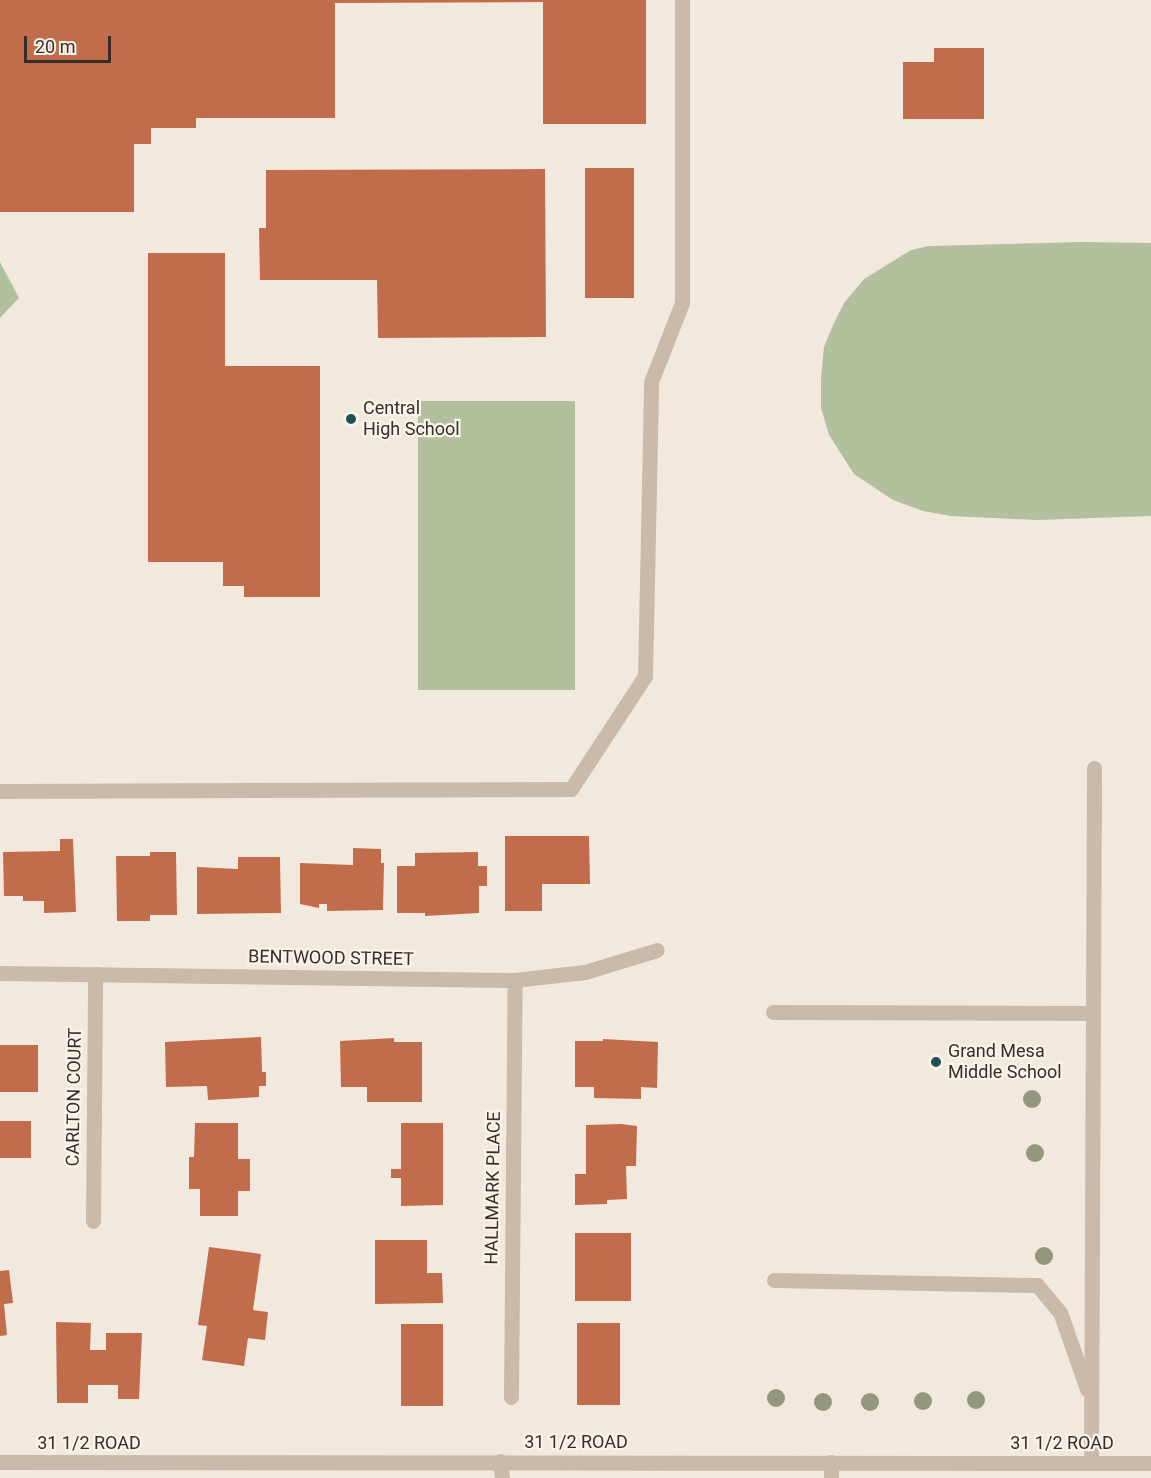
<!DOCTYPE html>
<html>
<head>
<meta charset="utf-8">
<style>
  body { margin:0 }
  #map { position:relative; width:1151px; height:1478px; overflow:hidden; background:#f2e9de; font-family:Roboto,sans-serif }
  div>[style] { position:absolute }
  .green>* { inset:0; background:#b3c09e; transform-origin:0 0 }
  .building>* { inset:0; background:#c16d4c; transform-origin:0 0 }
  .minor>* { height:15px; margin:-7.5px; padding:0 7.5px; transform-origin:7.5px; border-radius:7.5px; background:#c9baaa }
  .trees>* { width:18px; height:18px; margin:-9px; border-radius:50%; background:#93977d }
  .dots>* { width:16px; height:16px; translate:-50% -50%; box-sizing:border-box; border:3px solid #f9f3ea; border-radius:50% }
  span { translate:-50% -50%; white-space:nowrap; text-align:center; line-height:1.15; -webkit-text-stroke:4.5px #f9f3ea; paint-order:stroke }
  .poi-label { font-size:18px; color:#372e29 }
  .left { translate:0 -50%; text-align:left }
  .street-label { font-size:18px; color:#372e29 }
  .scale { position:absolute; left:24px; top:36px; width:87px; height:27px; box-sizing:border-box; border:3px solid #372e29; border-top:0; padding-left:8px; font-size:18px; line-height:21px; white-space:nowrap; color:#372e29; -webkit-text-stroke:4px #f9f3ea; paint-order:stroke }
</style>
</head>
<body>
<div id="map">
  <div class="green">
    <i style="clip-path:polygon(1080px 242px,1151px 243px,1151px 516px,1036px 520px,951px 516px,923px 511px,893px 500px,854px 474px,829px 435px,821px 408px,821px 377px,824px 347px,833px 325px,844px 303px,864px 279px,911px 250px,929px 246px)"></i>
    <i style="clip-path:polygon(0 262px,19px 298px,0 318px)"></i>
    <i style="left:575px;top:401px;width:289px;height:157px;rotate:90deg"></i>
  </div>
  <div class="building">
    <i style="clip-path:polygon(0 0,646px 0,646px 124px,543px 124px,543px 2px,335px 3px,335px 118px,196px 118px,196px 128px,151px 128px,151px 144px,134px 144px,134px 212px,0 212px)"></i>
    <i style="clip-path:polygon(934px 48px,984px 48px,984px 119px,903px 119px,903px 62px,934px 62px)"></i>
    <i style="left:585px;top:168px;width:49px;height:130px"></i>
    <i style="clip-path:polygon(545px 169px,546px 337px,378px 338px,377px 280px,260px 280px,259px 228px,266px 228px,266px 170px)"></i>
    <i style="clip-path:polygon(148px 253px,225px 253px,225px 366px,320px 366px,320px 597px,244px 597px,244px 586px,223px 586px,223px 562px,148px 562px)"></i>
    <i style="clip-path:polygon(505px 836px,589px 836px,590px 884px,542px 884px,542px 911px,505px 911px)"></i>
    <i style="clip-path:polygon(60px 839px,73px 839px,76px 912px,44px 913px,44px 901px,23px 901px,23px 896px,4px 896px,3px 852px,60px 851px)"></i>
    <i style="clip-path:polygon(353px 848px,381px 849px,381px 863px,384px 863px,383px 910px,327px 911px,327px 904px,319px 904px,319px 908px,300px 904px,300px 863px,353px 865px)"></i>
    <i style="clip-path:polygon(150px 852px,176px 852px,177px 915px,150px 915px,150px 921px,117px 921px,116px 856px,150px 856px)"></i>
    <i style="clip-path:polygon(478px 852px,478px 866px,487px 866px,487px 886px,479px 886px,479px 913px,425px 916px,425px 913px,397px 913px,397px 866px,415px 866px,415px 853px)"></i>
    <i style="clip-path:polygon(238px 857px,280px 857px,281px 913px,197px 914px,197px 867px,238px 869px)"></i>
    <i style="clip-path:polygon(261px 1037px,262px 1072px,266px 1072px,266px 1086px,259px 1086px,259px 1097px,208px 1100px,207px 1086px,166px 1087px,165px 1042px)"></i>
    <i style="clip-path:polygon(394px 1038px,394px 1042px,422px 1042px,422px 1102px,367px 1102px,367px 1087px,341px 1087px,340px 1041px)"></i>
    <i style="clip-path:polygon(603px 1039px,658px 1042px,657px 1088px,641px 1087px,641px 1099px,594px 1098px,594px 1087px,575px 1087px,575px 1041px,603px 1041px)"></i>
    <i style="left:0;top:1045px;width:38px;height:47px"></i>
    <i style="left:0;top:1121px;width:31px;height:37px"></i>
    <i style="clip-path:polygon(195px 1123px,238px 1123px,238px 1159px,250px 1159px,250px 1191px,238px 1191px,238px 1216px,200px 1216px,200px 1189px,189px 1189px,189px 1157px,194px 1157px)"></i>
    <i style="clip-path:polygon(401px 1123px,443px 1123px,443px 1205px,401px 1206px,401px 1178px,391px 1178px,391px 1169px,401px 1169px)"></i>
    <i style="clip-path:polygon(621px 1124px,637px 1126px,636px 1166px,626px 1166px,627px 1199px,607px 1200px,607px 1204px,575px 1205px,575px 1174px,586px 1174px,586px 1125px)"></i>
    <i style="left:575px;top:1233px;width:56px;height:68px"></i>
    <i style="clip-path:polygon(375px 1240px,427px 1240px,427px 1273px,442px 1273px,443px 1303px,375px 1304px)"></i>
    <i style="clip-path:polygon(209px 1247px,261px 1254px,253px 1310px,268px 1312px,265px 1340px,248px 1338px,244px 1366px,202px 1360px,207px 1326px,198px 1325px)"></i>
    <i style="clip-path:polygon(9px 1270px,13px 1303px,4px 1304px,7px 1335px,0 1336px,0 1271px)"></i>
    <i style="clip-path:polygon(56px 1322px,91px 1323px,90px 1350px,106px 1350px,106px 1333px,142px 1333px,139px 1399px,118px 1399px,118px 1385px,88px 1385px,88px 1403px,57px 1403px)"></i>
    <i style="left:577px;top:1323px;width:43px;height:82px"></i>
    <i style="left:401px;top:1324px;width:42px;height:82px"></i>
  </div>
  <div class="minor">
    <i style="left:0;top:791px;width:571px;rotate:-0.2deg"></i>
    <i style="left:571px;top:789px;width:135px;rotate:-56.8deg"></i>
    <i style="left:645px;top:676px;width:294px;rotate:-88.8deg"></i>
    <i style="left:651px;top:382px;width:85px;rotate:-68.6deg"></i>
    <i style="left:682px;top:303px;width:303px;rotate:-90deg"></i>
    <i style="left:0;top:973px;width:515px;rotate:0.78deg"></i>
    <i style="left:515px;top:980px;width:70px;rotate:-6.5deg"></i>
    <i style="left:585px;top:972px;width:75px;rotate:-17deg"></i>
    <i style="left:773px;top:1012px;width:320px;rotate:0.2deg"></i>
    <i style="left:93px;top:1221px;width:247px;rotate:-89.5deg"></i>
    <i style="left:774px;top:1280px;width:263px;rotate:1.1deg"></i>
    <i style="left:1037px;top:1285px;width:35px;rotate:50deg"></i>
    <i style="left:1060px;top:1312px;width:82px;rotate:70.7deg"></i>
    <i style="left:511px;top:1397px;width:417px;rotate:-89.5deg"></i>
    <i style="left:500px;top:1461px;width:17px;rotate:83deg"></i>
    <i style="left:0;top:1462px;width:1151px;rotate:0.05deg"></i>
    <i style="left:1091px;top:1463px;width:695px;rotate:-89.75deg"></i>
    <i style="left:831px;top:1478px;width:16px;rotate:-90deg"></i>
  </div>
  <div class="trees">
    <i style="left:1032px;top:1099px"></i>
    <i style="left:1035px;top:1153px"></i>
    <i style="left:1044px;top:1256px"></i>
    <i style="left:776px;top:1398px"></i>
    <i style="left:976px;top:1400px"></i>
    <i style="left:923px;top:1401px"></i>
    <i style="left:823px;top:1402px"></i>
    <i style="left:870px;top:1402px"></i>
  </div>
  <div class="dots">
    <i style="left:351px;top:419px;background:#205157"></i>
    <i style="left:936px;top:1062px;background:#205157"></i>
  </div>
  <div class="poi-label">
    <span class="left" style="left:363px;top:419px">Central<br>High School</span>
    <span class="left" style="left:948px;top:1062px">Grand Mesa<br>Middle School</span>
  </div>
  <div class="street-label">
    <span style="left:331px;top:958px;rotate:1deg">BENTWOOD STREET</span>
    <span style="left:74px;top:1097px;rotate:-89deg">CARLTON COURT</span>
    <span style="left:493px;top:1188px;rotate:-89deg">HALLMARK PLACE</span>
    <span style="left:576px;top:1442px">31 1/2 ROAD</span>
    <span style="left:89px;top:1443px">31 1/2 ROAD</span>
    <span style="left:1062px;top:1443px">31 1/2 ROAD</span>
  </div>
  <div class="scale">20 m</div>
</div>
</body>
</html>
